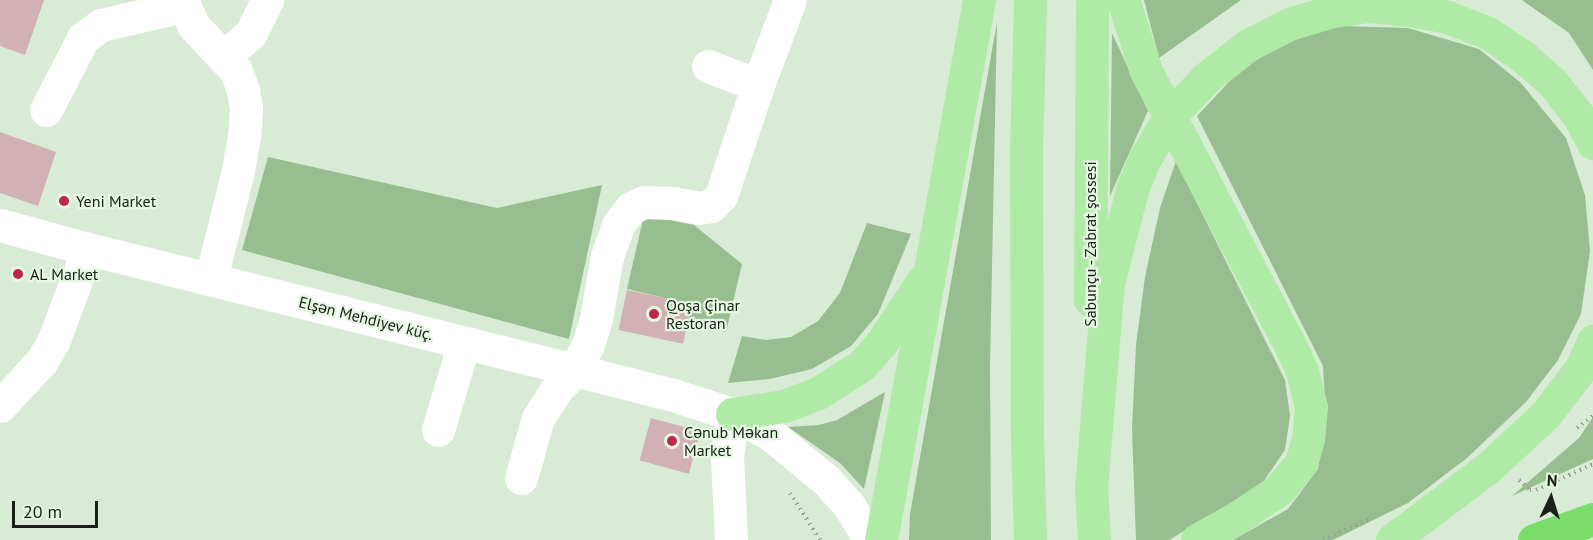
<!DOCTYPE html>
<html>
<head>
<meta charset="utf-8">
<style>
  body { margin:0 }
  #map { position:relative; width:1593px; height:540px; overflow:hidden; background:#d8ebd4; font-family:"PT Sans",sans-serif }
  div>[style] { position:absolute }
  .green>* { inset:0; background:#98bd91 }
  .building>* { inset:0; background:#d1b1b3; transform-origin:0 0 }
  .path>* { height:4px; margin-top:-2px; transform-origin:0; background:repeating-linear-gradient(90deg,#95a392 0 1.5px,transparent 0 6px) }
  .minor>* { height:33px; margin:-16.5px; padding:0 16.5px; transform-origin:16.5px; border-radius:16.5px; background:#fff }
  .major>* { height:33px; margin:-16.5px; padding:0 16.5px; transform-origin:16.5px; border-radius:16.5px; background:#afeba6 }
  .highway>* { height:33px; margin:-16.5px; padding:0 16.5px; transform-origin:16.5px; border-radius:16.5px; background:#7add6a }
  .dots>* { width:16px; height:16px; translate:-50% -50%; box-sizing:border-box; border:3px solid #e5f8e1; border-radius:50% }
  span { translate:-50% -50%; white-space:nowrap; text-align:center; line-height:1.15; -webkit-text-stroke:4.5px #e5f8e1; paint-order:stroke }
  .poi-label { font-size:16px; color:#192018 }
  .left { translate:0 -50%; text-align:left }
  .street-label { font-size:16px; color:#192018 }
  .north { position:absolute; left:1521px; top:468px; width:60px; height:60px; -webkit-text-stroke:4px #e5f8e1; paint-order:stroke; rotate:4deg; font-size:16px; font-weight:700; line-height:24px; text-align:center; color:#192018 }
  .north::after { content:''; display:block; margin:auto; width:21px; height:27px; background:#192018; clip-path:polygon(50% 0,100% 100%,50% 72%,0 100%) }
  .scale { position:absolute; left:12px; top:501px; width:86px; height:27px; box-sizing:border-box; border:3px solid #192018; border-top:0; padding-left:8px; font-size:18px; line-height:21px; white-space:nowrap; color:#192018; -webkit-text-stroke:4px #e5f8e1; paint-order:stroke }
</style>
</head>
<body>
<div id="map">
  <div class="green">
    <i style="clip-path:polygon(1144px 0,1241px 0,1159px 58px)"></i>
    <i style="clip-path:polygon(1522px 0,1593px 0,1593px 70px,1569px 33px)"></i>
    <i style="clip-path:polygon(997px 22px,990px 366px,991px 540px,909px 540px,910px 514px)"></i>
    <i style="clip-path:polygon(1340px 26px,1408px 28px,1479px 49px,1520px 82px,1566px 138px,1585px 195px,1590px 251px,1581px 314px,1558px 360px,1526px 402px,1467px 458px,1408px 503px,1333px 540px,1233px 540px,1288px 509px,1318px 469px,1326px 419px,1323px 366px,1197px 116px,1244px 66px,1298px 38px)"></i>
    <i style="clip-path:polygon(1112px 33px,1148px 111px,1110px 196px)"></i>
    <i style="clip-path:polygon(268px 157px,497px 208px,602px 185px,569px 339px,242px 250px)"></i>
    <i style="clip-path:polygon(1176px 161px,1285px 380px,1290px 416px,1285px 450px,1261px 485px,1169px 540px,1136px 540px,1132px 429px,1136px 345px,1145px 277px,1160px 208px)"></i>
    <i style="clip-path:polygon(644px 215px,694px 225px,742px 264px,726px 332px,687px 325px,691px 304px,627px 289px)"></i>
    <i style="clip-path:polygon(867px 223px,911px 234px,878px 314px,851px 346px,812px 369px,770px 379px,728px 383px,742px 336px,766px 340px,791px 337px,818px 321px,840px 293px)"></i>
    <i style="clip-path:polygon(885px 392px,864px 489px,840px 463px,788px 427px,819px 425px,837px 420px)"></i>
    <i style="clip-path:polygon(1593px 417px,1593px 459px,1512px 496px,1579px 438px)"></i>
  </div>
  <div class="building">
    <i style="clip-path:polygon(0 0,44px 0,25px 55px,0 46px)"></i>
    <i style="clip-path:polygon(0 132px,56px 152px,38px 206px,0 193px)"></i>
    <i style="left:627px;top:290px;width:66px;height:41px;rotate:12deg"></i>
    <i style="left:651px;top:418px;width:51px;height:44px;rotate:15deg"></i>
  </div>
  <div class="path">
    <i style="left:1577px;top:428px;width:20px;rotate:-37deg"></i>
    <i style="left:1519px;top:480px;width:15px;rotate:42deg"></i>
    <i style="left:1530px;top:490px;width:6px"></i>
    <i style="left:1536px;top:490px;width:63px;rotate:-24.5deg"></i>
    <i style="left:790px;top:493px;width:56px;rotate:57.4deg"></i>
    <i style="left:1323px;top:540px;width:51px;rotate:-24.5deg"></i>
  </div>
  <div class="minor">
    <i style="left:182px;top:0;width:27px;rotate:66deg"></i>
    <i style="left:193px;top:25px;width:63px;rotate:46.9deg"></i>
    <i style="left:236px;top:71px;width:20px;rotate:70deg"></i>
    <i style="left:243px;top:90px;width:19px;rotate:81deg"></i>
    <i style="left:246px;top:109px;width:27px;rotate:94deg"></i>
    <i style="left:244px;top:136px;width:40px;rotate:100deg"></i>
    <i style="left:237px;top:175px;width:106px;rotate:104.2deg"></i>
    <i style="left:225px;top:57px;width:35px;rotate:-43deg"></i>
    <i style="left:251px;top:33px;width:37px;rotate:-64deg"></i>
    <i style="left:708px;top:66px;width:53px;rotate:20.8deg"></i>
    <i style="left:46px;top:110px;width:81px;rotate:-62.8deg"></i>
    <i style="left:83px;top:38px;width:22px;rotate:-36deg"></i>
    <i style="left:101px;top:25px;width:85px;rotate:-12.9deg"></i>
    <i style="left:0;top:225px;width:91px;rotate:15.3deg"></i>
    <i style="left:88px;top:249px;width:502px;rotate:13.95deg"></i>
    <i style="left:575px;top:370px;width:101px;rotate:14.3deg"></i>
    <i style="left:673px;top:395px;width:62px;rotate:17.9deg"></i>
    <i style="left:732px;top:414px;width:43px;rotate:27.8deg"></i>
    <i style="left:770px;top:434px;width:72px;rotate:39.4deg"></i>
    <i style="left:826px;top:480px;width:36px;rotate:48deg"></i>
    <i style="left:850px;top:507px;width:39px;rotate:59deg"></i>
    <i style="left:0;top:406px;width:60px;rotate:-47deg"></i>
    <i style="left:41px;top:362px;width:23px;rotate:-59deg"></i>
    <i style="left:53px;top:342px;width:99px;rotate:-69.4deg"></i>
    <i style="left:438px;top:430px;width:91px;rotate:-73.4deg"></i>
    <i style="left:521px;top:478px;width:62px;rotate:-74.2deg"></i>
    <i style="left:538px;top:418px;width:33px;rotate:-57deg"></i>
    <i style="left:556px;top:390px;width:28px;rotate:-46deg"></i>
    <i style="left:575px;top:370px;width:28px;rotate:-63deg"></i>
    <i style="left:588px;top:345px;width:27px;rotate:-73deg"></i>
    <i style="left:596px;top:319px;width:64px;rotate:-80.1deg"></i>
    <i style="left:607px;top:256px;width:33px;rotate:-70deg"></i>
    <i style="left:618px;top:225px;width:21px;rotate:-53deg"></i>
    <i style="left:631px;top:208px;width:14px;rotate:-25deg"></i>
    <i style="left:644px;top:202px;width:29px;rotate:2deg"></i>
    <i style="left:673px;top:203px;width:25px;rotate:11deg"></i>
    <i style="left:698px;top:208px;width:13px;rotate:-9deg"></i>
    <i style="left:711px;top:206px;width:14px;rotate:-45deg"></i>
    <i style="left:721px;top:196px;width:117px;rotate:-71.6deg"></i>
    <i style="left:758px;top:85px;width:91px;rotate:-69.4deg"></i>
    <i style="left:731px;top:540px;width:82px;rotate:-92.8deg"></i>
    <i style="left:727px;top:458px;width:44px;rotate:-83.5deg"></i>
  </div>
  <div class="major">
    <i style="left:1030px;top:0;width:153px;rotate:91.5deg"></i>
    <i style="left:1026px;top:153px;width:287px;rotate:89.8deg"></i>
    <i style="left:1027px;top:440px;width:100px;rotate:88.3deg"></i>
    <i style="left:1123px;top:0;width:75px;rotate:72.1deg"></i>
    <i style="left:1146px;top:71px;width:310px;rotate:62.3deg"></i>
    <i style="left:1290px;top:345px;width:29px;rotate:65deg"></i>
    <i style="left:1302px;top:371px;width:37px;rotate:76deg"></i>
    <i style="left:1311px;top:407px;width:32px;rotate:95deg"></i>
    <i style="left:1308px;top:439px;width:25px;rotate:106deg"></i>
    <i style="left:1301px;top:463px;width:35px;rotate:130deg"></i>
    <i style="left:1278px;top:490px;width:48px;rotate:146deg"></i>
    <i style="left:1238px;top:517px;width:47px;rotate:150.7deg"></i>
    <i style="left:1090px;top:300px;width:300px;rotate:-89.6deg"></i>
    <i style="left:732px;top:414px;width:53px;rotate:-8.7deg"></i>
    <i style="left:784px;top:406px;width:36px;rotate:-21deg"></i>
    <i style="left:818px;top:393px;width:52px;rotate:-32.5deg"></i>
    <i style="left:862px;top:365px;width:30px;rotate:-49deg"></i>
    <i style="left:882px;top:342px;width:76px;rotate:-56.3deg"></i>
    <i style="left:881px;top:540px;width:549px;rotate:-79.71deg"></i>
    <i style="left:1094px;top:540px;width:52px;rotate:-93.3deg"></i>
    <i style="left:1091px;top:488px;width:206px;rotate:-85.3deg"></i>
    <i style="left:1108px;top:283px;width:96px;rotate:-75.5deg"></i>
    <i style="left:1132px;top:190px;width:32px;rotate:-68deg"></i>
    <i style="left:1144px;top:160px;width:51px;rotate:-59.4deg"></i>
    <i style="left:1170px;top:116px;width:52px;rotate:-46.5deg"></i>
    <i style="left:1206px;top:78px;width:53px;rotate:-38.2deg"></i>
    <i style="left:1248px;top:45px;width:46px;rotate:-27.1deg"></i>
    <i style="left:1289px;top:24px;width:46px;rotate:-16.5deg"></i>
    <i style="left:1333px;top:11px;width:36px;rotate:-8deg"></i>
    <i style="left:1369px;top:6px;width:40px;rotate:5.7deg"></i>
    <i style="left:1409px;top:10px;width:39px;rotate:10deg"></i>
    <i style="left:1447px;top:17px;width:44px;rotate:21.3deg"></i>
    <i style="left:1488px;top:33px;width:40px;rotate:34deg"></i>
    <i style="left:1521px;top:55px;width:41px;rotate:41.1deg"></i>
    <i style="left:1552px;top:82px;width:42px;rotate:51.8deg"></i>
    <i style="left:1578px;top:115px;width:32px;rotate:62deg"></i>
    <i style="left:1392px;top:540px;width:121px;rotate:-37deg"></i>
    <i style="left:1489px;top:467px;width:78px;rotate:-42.9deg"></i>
    <i style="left:1546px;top:414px;width:58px;rotate:-52.7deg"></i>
    <i style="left:1581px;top:368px;width:30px;rotate:-66deg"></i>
  </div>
  <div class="highway">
    <i style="left:1534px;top:540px;width:63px;rotate:-19.6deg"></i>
  </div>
  <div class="dots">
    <i style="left:64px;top:201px;background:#bb2a4a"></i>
    <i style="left:18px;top:274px;background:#bb2a4a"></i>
    <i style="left:654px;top:314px;background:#bb2a4a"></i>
    <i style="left:672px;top:441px;background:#bb2a4a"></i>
  </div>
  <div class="poi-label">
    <span class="left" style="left:76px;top:201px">Yeni Market</span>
    <span class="left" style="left:30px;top:274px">AL Market</span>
    <span class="left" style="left:666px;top:314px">Qoşa Çinar<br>Restoran</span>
    <span class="left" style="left:684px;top:441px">Cənub Məkan<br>Market</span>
  </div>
  <div class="street-label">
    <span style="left:1090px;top:244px;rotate:-90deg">Sabunçu - Zabrat şossesi</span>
    <span style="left:366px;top:318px;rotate:14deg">Elşən Mehdiyev küç.</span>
  </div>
  <div class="north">N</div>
  <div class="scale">20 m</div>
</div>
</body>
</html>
